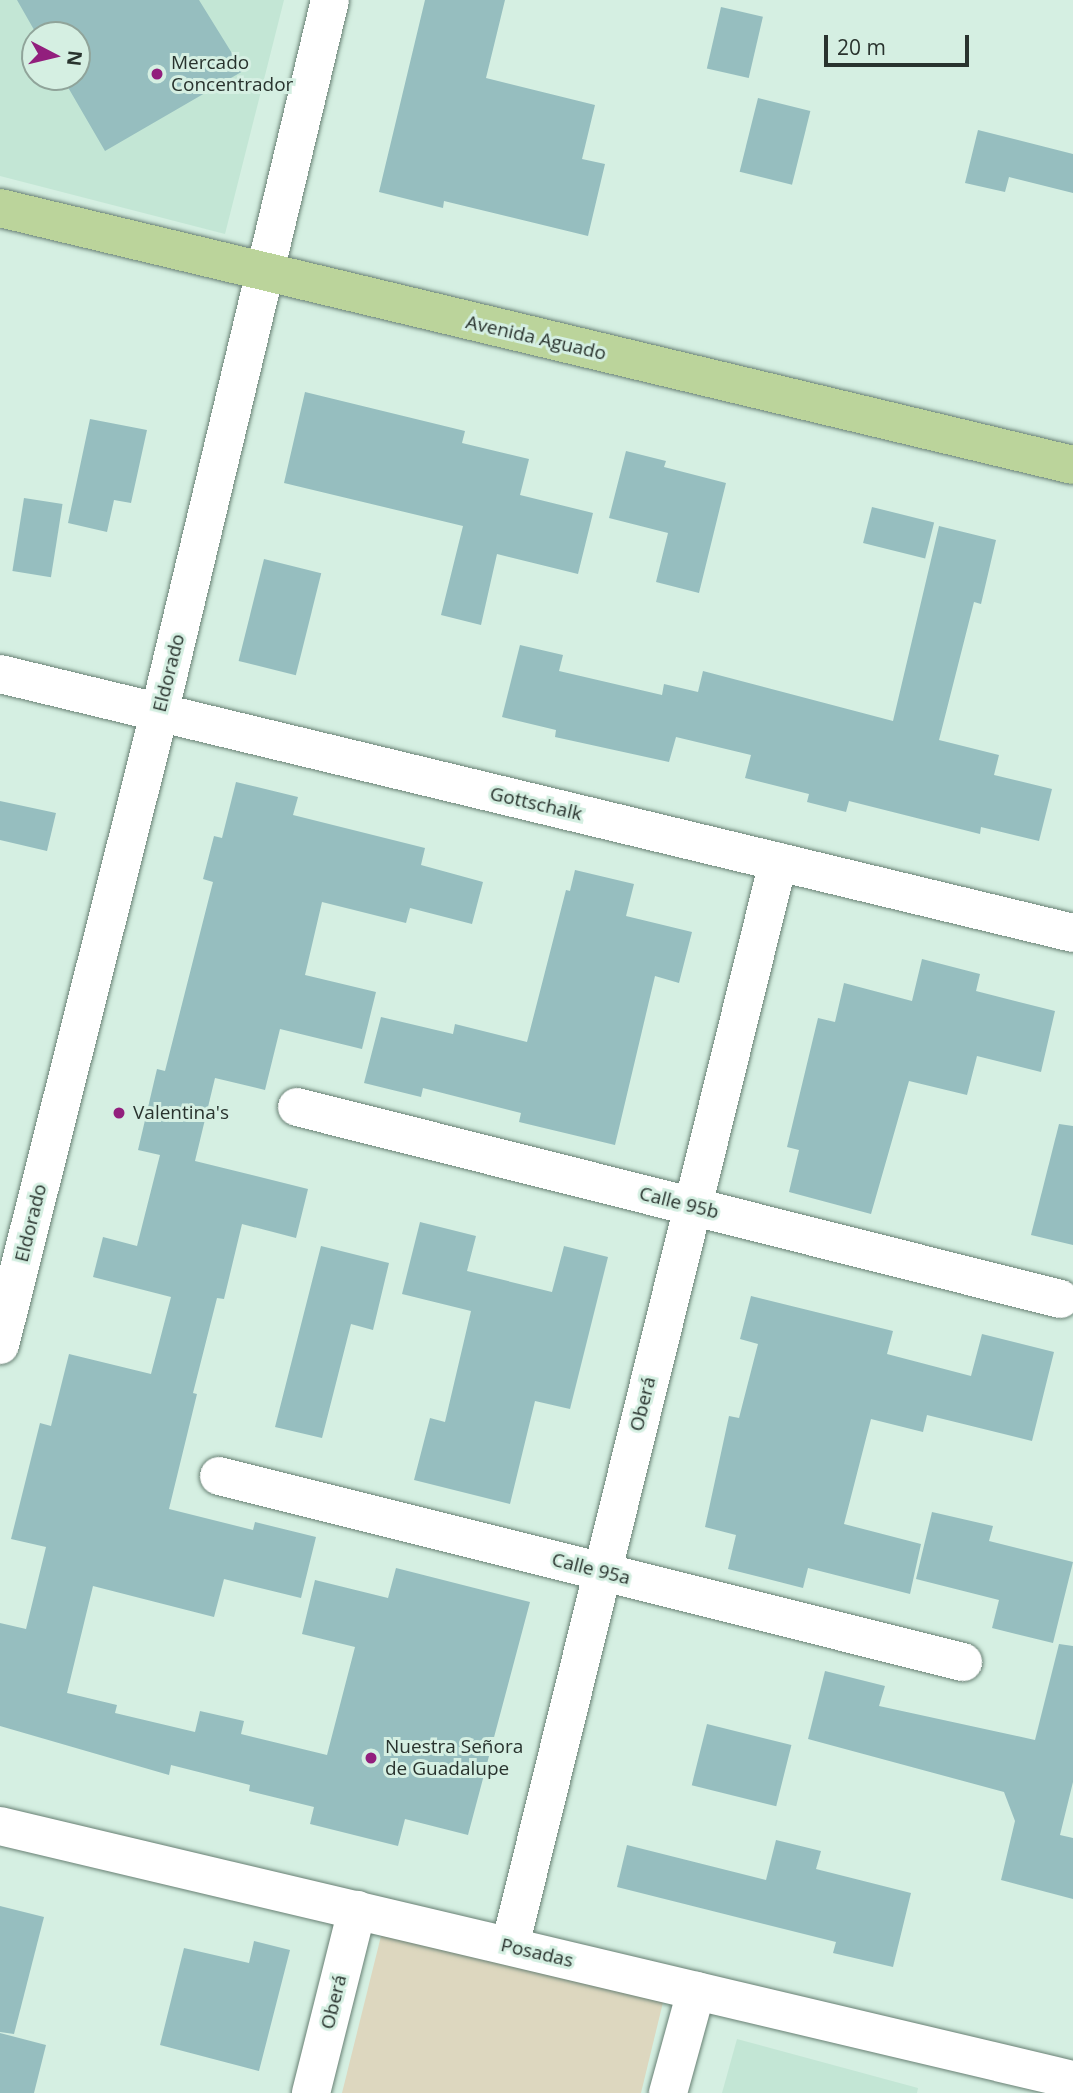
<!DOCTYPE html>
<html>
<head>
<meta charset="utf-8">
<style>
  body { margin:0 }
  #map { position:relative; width:1073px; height:2093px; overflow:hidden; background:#d5efe2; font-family:"Open Sans",sans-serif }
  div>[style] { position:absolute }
  .built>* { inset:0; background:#c3e6d5 }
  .green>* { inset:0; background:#ddd7bf }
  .building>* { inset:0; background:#96bebf; transform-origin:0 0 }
  .roads { filter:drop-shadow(0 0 2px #688074) drop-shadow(0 0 2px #688074) }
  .minor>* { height:38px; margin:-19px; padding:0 19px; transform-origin:19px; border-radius:19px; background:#fff }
  .major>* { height:38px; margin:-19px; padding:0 19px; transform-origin:19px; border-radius:19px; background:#bbd49b }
  .dots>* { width:19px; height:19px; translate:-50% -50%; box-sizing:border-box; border:4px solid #d5efe2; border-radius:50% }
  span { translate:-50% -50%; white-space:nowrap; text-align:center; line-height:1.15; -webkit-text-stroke:6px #d5efe2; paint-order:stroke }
  .poi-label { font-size:19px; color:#29332e }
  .left { translate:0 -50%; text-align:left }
  .street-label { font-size:19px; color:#29332e }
  .north { position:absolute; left:21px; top:21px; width:70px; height:70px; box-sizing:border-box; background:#d5efe2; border:2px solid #90a49a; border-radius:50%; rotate:97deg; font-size:19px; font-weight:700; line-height:28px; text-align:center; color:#29332e }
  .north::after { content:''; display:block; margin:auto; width:24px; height:32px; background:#921f7d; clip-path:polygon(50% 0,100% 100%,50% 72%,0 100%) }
  .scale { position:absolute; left:824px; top:35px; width:145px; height:32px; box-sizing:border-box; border:4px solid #29332e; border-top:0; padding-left:9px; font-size:21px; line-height:24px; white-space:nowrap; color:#29332e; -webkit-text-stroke:5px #d5efe2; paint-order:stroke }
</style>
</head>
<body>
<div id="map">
  <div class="built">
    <i style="clip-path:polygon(evenodd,0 0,284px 0,225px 234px,0 176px,0 0,35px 35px,77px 35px,77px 77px,35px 77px,35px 35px)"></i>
    <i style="clip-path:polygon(737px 2039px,918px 2088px,917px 2093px,722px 2093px)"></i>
  </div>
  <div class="green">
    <i style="clip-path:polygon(384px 1924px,665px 1994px,641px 2093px,342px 2093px)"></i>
  </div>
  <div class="building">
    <i style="clip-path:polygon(17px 0,199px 0,243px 71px,105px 151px,62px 77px,77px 77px,77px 35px,37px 35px)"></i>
    <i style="clip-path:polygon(425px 0,505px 0,486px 78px,595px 105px,582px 159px,605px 164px,588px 236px,444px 201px,443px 208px,379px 192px)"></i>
    <i style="left:721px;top:7px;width:43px;height:63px;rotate:13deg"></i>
    <i style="left:758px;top:98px;width:54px;height:76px;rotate:14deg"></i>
    <i style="clip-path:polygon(978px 130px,1073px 154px,1073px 193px,1009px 177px,1005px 192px,965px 183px)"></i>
    <i style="clip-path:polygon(305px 392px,465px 431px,462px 443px,529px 459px,520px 495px,593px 513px,578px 574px,497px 554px,481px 625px,441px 615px,463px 526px,284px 483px)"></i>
    <i style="clip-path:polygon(90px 419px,147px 430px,131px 503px,114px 500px,107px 532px,68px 523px)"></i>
    <i style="clip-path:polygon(626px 451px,666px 461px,664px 467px,726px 483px,699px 593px,656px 582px,668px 533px,609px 518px)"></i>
    <i style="left:24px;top:498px;width:39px;height:74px;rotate:9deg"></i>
    <i style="left:872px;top:507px;width:64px;height:37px;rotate:14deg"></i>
    <i style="clip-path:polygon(939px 526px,996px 540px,981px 604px,974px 602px,939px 740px,999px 755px,994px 775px,1052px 789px,1039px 841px,981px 827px,980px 834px,849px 801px,846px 812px,807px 802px,809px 794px,745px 778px,751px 755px,676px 737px,669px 762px,555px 737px,556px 730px,502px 717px,520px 645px,563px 655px,559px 671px,662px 695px,664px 684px,698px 692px,703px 671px,893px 721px)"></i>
    <i style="left:264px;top:559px;width:59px;height:105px;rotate:14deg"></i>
    <i style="clip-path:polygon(236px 782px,298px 797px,293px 815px,425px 848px,421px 865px,483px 882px,472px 924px,410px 908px,406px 923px,322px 902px,305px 975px,376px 992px,362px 1049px,280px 1029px,265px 1090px,215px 1078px,195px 1161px,308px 1189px,296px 1238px,242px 1224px,224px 1299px,217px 1298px,193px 1393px,197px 1394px,169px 1509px,253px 1530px,255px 1522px,316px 1537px,301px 1598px,224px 1579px,214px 1617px,93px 1586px,67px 1693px,117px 1705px,115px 1713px,195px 1732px,200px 1711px,244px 1721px,241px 1734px,327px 1755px,355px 1647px,302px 1634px,315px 1580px,388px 1598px,396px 1568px,530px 1602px,468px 1835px,405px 1819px,398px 1846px,310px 1824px,314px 1807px,249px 1791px,250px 1785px,171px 1765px,169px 1775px,0 1726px,0 1623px,26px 1629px,46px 1547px,11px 1539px,40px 1423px,51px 1426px,69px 1354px,151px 1374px,171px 1297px,93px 1277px,103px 1237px,137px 1246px,160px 1155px,138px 1150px,157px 1069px,165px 1071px,213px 882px,203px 879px,214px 836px,222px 838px)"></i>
    <i style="clip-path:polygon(0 801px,56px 813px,47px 851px,0 840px)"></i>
    <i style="clip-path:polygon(575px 870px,634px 884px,626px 916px,692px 932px,679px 983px,655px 976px,615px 1145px,519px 1122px,521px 1113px,423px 1088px,421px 1097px,364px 1083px,381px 1017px,453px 1034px,455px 1024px,527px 1042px,566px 890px,570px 891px)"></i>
    <i style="clip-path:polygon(922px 959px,980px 974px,976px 991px,1055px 1011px,1041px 1072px,977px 1056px,967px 1095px,909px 1081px,871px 1214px,789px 1192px,799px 1150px,787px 1147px,818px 1018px,835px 1022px,844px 983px,912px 1001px)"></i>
    <i style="clip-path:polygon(1059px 1124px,1073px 1126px,1073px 1245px,1031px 1235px)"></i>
    <i style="clip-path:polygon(420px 1222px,476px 1236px,467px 1271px,552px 1292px,564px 1246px,608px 1257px,570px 1409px,535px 1401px,510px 1504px,414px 1480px,430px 1418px,445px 1422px,471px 1311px,402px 1294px)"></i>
    <i style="clip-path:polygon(321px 1246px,389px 1263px,373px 1330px,351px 1324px,322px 1438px,275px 1427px)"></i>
    <i style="clip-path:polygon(751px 1296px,893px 1331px,887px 1354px,971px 1376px,982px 1334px,1054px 1352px,1032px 1441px,927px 1415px,923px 1432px,871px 1419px,844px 1524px,921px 1544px,910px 1594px,808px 1568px,803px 1588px,728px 1569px,736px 1535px,705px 1527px,729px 1416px,739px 1418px,758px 1344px,740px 1339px)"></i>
    <i style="clip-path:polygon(932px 1512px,993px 1526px,989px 1541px,1073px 1562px,1053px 1643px,992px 1628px,999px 1600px,916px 1579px)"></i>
    <i style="clip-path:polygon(1059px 1644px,1073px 1646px,1073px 1782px,1060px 1835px,1073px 1838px,1073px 1899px,1001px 1880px,1015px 1821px,1004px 1792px,808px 1739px,825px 1671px,885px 1686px,879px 1706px,1035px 1740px)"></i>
    <i style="left:707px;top:1724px;width:87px;height:63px;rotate:14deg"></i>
    <i style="clip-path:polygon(776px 1840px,821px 1851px,816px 1869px,911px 1893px,893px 1967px,833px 1953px,836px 1942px,617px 1887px,627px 1845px,766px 1880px)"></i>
    <i style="clip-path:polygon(0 1906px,44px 1917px,14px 2034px,0 2032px)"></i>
    <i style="clip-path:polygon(254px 1941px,290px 1950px,259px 2071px,160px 2045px,184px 1948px,249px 1963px)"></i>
    <i style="clip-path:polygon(0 2033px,46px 2045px,34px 2093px,0 2093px)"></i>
  </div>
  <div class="roads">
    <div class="minor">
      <i style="left:0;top:674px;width:1104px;rotate:13.57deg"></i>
      <i style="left:297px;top:1107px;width:787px;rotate:14.12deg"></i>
      <i style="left:0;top:1345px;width:651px;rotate:-75.86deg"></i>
      <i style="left:159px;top:714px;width:734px;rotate:-76.53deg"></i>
      <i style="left:219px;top:1476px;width:767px;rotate:14.04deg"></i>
      <i style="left:0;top:1826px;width:1103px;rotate:13.32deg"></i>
      <i style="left:510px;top:1946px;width:1117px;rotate:-76.11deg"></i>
      <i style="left:311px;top:2093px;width:189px;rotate:-75.9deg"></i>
      <i style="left:668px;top:2093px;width:106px;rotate:-74.6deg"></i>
    </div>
    <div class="major">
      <i style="left:0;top:208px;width:1103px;rotate:13.47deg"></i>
    </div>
  </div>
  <div class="dots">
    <i style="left:157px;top:74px;background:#921f7d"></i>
    <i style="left:119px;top:1113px;background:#921f7d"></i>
    <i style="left:371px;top:1758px;background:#921f7d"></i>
  </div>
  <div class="poi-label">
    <span class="left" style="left:171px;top:74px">Mercado<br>Concentrador</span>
    <span class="left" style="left:133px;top:1113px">Valentina's</span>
    <span class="left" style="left:385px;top:1758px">Nuestra Señora<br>de Guadalupe</span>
  </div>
  <div class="street-label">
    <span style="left:536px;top:338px;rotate:13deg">Avenida Aguado</span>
    <span style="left:169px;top:673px;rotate:-76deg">Eldorado</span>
    <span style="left:536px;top:804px;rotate:13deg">Gottschalk</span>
    <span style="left:679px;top:1203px;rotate:14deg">Calle 95b</span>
    <span style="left:31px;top:1223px;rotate:-76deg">Eldorado</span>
    <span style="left:643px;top:1404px;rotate:-76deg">Oberá</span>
    <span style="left:591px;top:1569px;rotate:14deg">Calle 95a</span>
    <span style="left:537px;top:1953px;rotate:13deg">Posadas</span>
    <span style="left:334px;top:2002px;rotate:-76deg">Oberá</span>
  </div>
  <div class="north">N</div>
  <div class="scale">20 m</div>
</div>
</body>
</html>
